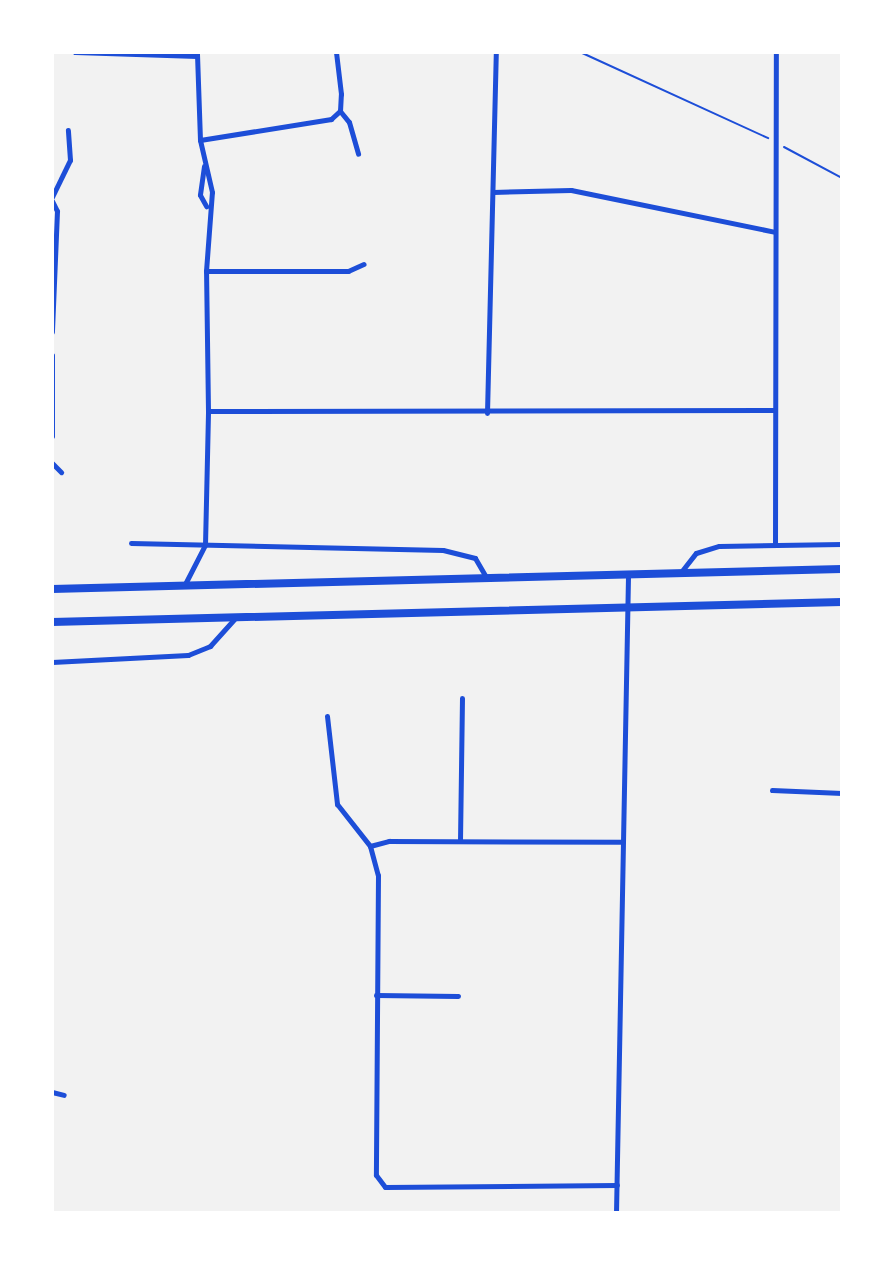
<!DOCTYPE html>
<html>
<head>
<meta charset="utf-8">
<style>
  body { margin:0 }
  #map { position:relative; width:894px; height:1265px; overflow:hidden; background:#f2f2f2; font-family:"Titillium Web",sans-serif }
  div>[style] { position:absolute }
  .path>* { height:2px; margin:-1px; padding:0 1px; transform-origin:1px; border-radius:1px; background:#1d4ed8 }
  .minor>* { height:5px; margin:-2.5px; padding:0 2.5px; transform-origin:2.5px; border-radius:2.5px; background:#1d4ed8 }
  .trunk>* { height:8px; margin:-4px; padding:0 4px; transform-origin:4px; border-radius:4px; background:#1d4ed8 }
  span { translate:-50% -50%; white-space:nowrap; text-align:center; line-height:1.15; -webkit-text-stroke:6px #fff; paint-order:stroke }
  .frame { position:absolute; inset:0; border:54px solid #fff; pointer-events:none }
</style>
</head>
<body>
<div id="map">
  <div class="path">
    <i style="left:580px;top:52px;width:207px;rotate:24.6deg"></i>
    <i style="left:784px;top:147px;width:66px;rotate:28.1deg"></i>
  </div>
  <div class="minor">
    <i style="left:75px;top:52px;width:122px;rotate:1.9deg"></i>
    <i style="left:340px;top:111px;width:14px;rotate:51deg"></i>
    <i style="left:349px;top:122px;width:33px;rotate:74deg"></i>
    <i style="left:200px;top:140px;width:133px;rotate:-9.1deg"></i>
    <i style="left:331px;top:119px;width:12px;rotate:-42deg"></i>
    <i style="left:340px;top:111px;width:17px;rotate:-87deg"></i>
    <i style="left:341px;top:94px;width:42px;rotate:-96.8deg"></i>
    <i style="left:204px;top:166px;width:29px;rotate:98deg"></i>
    <i style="left:200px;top:195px;width:13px;rotate:61deg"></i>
    <i style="left:493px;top:192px;width:78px;rotate:-1.5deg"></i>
    <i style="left:571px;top:190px;width:208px;rotate:11.6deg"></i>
    <i style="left:52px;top:197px;width:41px;rotate:-64.1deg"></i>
    <i style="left:70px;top:160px;width:30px;rotate:-94deg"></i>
    <i style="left:52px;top:201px;width:11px;rotate:63deg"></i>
    <i style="left:57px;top:211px;width:121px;rotate:92.4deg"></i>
    <i style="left:206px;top:271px;width:142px"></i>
    <i style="left:348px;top:271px;width:17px;rotate:-24deg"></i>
    <i style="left:52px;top:355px;width:81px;rotate:90deg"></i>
    <i style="left:208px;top:411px;width:566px;rotate:-0.1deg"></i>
    <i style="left:487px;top:413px;width:361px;rotate:-88.6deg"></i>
    <i style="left:52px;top:463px;width:13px;rotate:45deg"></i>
    <i style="left:131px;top:543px;width:312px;rotate:1.3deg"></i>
    <i style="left:443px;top:550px;width:33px;rotate:14deg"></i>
    <i style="left:475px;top:558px;width:20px;rotate:60deg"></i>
    <i style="left:775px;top:545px;width:493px;rotate:-89.9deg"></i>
    <i style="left:681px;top:572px;width:24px;rotate:-52deg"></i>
    <i style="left:696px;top:553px;width:24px;rotate:-17deg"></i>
    <i style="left:719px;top:546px;width:123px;rotate:-0.9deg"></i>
    <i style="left:185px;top:584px;width:44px;rotate:-62.9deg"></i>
    <i style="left:205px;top:545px;width:134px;rotate:-88.7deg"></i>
    <i style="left:208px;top:411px;width:140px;rotate:-90.8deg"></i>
    <i style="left:206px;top:271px;width:79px;rotate:-85.7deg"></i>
    <i style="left:212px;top:192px;width:53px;rotate:-103deg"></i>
    <i style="left:200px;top:140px;width:88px;rotate:-92deg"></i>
    <i style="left:52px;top:662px;width:136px;rotate:-2.9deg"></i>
    <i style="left:188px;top:655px;width:24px;rotate:-22deg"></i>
    <i style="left:210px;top:646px;width:40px;rotate:-48deg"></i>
    <i style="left:327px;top:716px;width:89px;rotate:83.5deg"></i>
    <i style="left:337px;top:804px;width:53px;rotate:51.8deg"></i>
    <i style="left:370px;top:846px;width:30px;rotate:75deg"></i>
    <i style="left:378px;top:875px;width:300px;rotate:90.4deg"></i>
    <i style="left:376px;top:1175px;width:15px;rotate:53deg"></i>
    <i style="left:385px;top:1187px;width:232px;rotate:-0.5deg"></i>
    <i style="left:772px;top:790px;width:70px;rotate:2.5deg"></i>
    <i style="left:460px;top:841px;width:143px;rotate:-89.2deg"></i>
    <i style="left:370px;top:846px;width:20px;rotate:-15deg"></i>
    <i style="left:389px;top:841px;width:234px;rotate:0.2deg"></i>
    <i style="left:376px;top:995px;width:82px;rotate:0.7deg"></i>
    <i style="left:52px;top:1092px;width:12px;rotate:14deg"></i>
    <i style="left:616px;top:1213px;width:639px;rotate:-88.92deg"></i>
  </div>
  <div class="trunk">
    <i style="left:52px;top:589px;width:790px;rotate:-1.45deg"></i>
    <i style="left:52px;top:622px;width:790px;rotate:-1.45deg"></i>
  </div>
  <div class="frame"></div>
</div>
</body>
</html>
